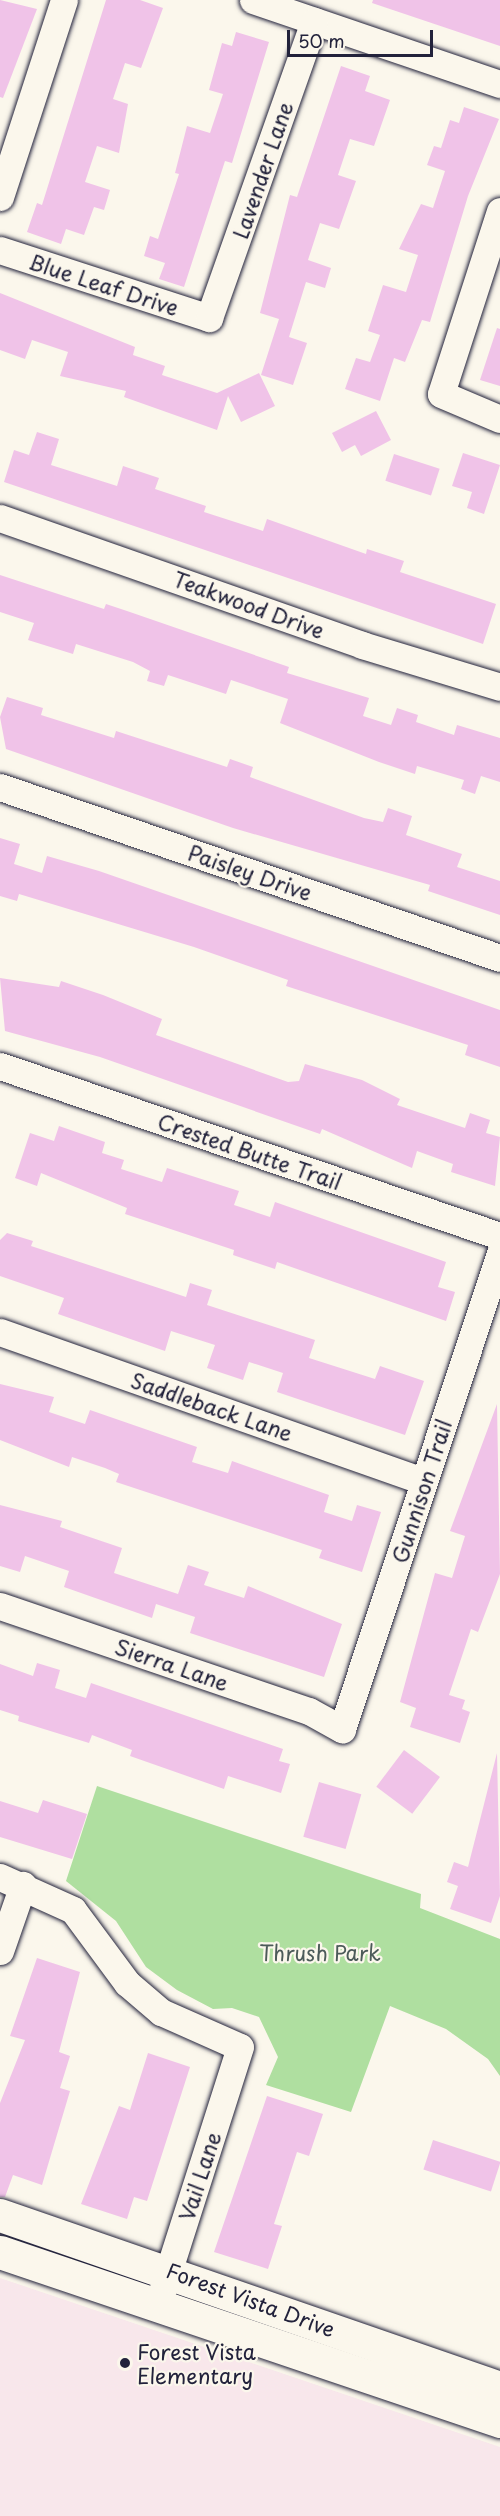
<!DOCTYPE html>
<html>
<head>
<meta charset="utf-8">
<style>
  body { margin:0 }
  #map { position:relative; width:500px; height:2516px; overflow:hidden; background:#fbf7ec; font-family:"Playpen Sans",sans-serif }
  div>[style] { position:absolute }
  .built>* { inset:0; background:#f8e7eb }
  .green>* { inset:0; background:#afdfa0 }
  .building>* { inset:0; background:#f0c3e8; transform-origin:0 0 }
  .roads { filter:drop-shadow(0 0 2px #22223b) drop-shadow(0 0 2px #22223b) }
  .minor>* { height:27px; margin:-13.5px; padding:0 13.5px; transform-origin:13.5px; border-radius:13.5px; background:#fbf7ec }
  .major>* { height:33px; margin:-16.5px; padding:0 16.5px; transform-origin:16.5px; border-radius:16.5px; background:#fbf7ec }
  .dots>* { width:16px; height:16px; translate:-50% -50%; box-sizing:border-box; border:3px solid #fbf7ec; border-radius:50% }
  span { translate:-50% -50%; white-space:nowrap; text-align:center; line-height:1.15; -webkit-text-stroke:4.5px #fbf7ec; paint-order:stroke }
  .street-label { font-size:21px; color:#22223b }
  .park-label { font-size:21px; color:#4c5b59 }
  .poi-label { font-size:21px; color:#22223b }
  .left { translate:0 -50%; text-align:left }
  .scale { position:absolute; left:287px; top:30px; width:146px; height:27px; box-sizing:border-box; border:3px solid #22223b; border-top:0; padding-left:8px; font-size:18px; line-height:21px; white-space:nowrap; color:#22223b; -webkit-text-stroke:4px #fbf7ec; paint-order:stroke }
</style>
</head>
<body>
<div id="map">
  <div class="built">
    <i style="clip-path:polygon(0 2278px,500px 2447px,500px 2516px,0 2516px)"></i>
  </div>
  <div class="green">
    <i style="clip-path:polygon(97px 1786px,421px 1894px,420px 1908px,500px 1939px,500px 2076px,488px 2059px,446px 2029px,390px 2006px,351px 2112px,266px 2085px,278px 2057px,259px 2017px,232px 2008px,213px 2009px,177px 1990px,146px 1967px,116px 1921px,66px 1881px)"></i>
  </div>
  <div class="building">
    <i style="clip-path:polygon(0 0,37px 9px,3px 98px,0 97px)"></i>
    <i style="clip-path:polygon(106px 0,140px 0,163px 8px,141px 68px,125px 63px,113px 99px,128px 104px,119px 153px,97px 146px,85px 182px,110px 190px,104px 210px,94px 207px,84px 235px,66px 229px,61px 244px,27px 232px,37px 203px,42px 205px)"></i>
    <i style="clip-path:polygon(373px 0,500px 0,500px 46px,372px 3px)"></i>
    <i style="clip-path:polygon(236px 32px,269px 42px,232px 163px,225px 161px,184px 287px,159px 279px,165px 263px,144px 256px,150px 236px,158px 239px,179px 174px,175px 173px,187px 126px,210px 133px,223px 94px,209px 90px,222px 43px,232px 46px)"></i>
    <i style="clip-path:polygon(341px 66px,370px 76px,365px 91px,390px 100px,374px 146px,350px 139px,338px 175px,356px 181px,339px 229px,320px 223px,308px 260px,331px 268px,325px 288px,306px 282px,289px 337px,307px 343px,293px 385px,261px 375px,279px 319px,260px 313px,290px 195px,297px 197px)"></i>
    <i style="clip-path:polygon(464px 107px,499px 119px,468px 196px,430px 322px,422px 320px,405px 362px,394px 358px,380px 401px,345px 389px,356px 358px,370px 362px,380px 335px,368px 331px,383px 285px,406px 292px,418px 255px,399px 249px,421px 204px,433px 208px,445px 171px,427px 165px,434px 146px,441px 148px,450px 120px,459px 123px)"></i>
    <i style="clip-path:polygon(0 293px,135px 347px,133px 355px,165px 366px,162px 375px,217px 393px,259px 373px,275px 406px,241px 422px,228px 396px,217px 430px,124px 397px,126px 391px,60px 376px,68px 352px,32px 340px,25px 359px,0 350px)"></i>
    <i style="clip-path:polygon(497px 328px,500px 329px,500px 386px,480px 380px)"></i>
    <i style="clip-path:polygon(376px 411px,391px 440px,361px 456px,355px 445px,342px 452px,332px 433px)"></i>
    <i style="clip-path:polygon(37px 432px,59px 439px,51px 465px,117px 486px,123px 466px,159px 478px,155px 489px,206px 506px,204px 512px,263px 531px,267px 519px,366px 554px,367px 549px,404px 561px,400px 572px,496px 604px,483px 644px,4px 482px,14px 450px,29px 455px)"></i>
    <i style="clip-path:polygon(463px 453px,500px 465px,484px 514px,467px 508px,472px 492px,452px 486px)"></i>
    <i style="left:394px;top:454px;width:48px;height:28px;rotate:18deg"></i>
    <i style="clip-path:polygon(0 575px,104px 609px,106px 604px,127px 611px,289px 667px,287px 673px,369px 698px,363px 716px,391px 725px,397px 708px,418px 715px,416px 722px,454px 735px,457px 725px,500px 738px,500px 782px,481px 776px,475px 794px,461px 789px,464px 780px,417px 766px,415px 774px,379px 762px,280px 723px,288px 699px,231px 680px,226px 694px,168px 675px,164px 686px,147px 681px,150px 671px,133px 662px,76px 644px,73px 654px,28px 640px,34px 623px,0 612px)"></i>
    <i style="clip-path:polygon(7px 697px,43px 708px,41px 715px,114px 738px,116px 731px,227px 767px,230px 759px,253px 767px,250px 777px,364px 818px,383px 822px,388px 808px,412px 816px,406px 835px,462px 854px,457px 867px,500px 881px,500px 915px,428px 891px,430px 885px,233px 828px,6px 749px,0 717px)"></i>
    <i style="clip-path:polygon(0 838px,20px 844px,14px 864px,42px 873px,47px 856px,99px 871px,500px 1010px,500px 1067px,465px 1055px,468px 1045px,286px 986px,288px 980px,194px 947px,19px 894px,17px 901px,0 896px)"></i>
    <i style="clip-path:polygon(0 978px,59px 987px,61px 981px,103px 995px,162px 1019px,156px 1035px,288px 1082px,299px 1081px,305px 1064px,362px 1080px,400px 1099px,397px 1105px,465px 1128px,470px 1113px,490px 1120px,486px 1133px,500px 1137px,495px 1186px,451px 1172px,453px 1164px,417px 1151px,412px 1168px,322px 1129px,320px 1134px,100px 1057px,5px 1031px)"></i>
    <i style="clip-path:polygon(59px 1126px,105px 1142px,102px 1153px,124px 1160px,121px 1169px,162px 1182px,167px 1168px,239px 1191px,234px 1205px,270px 1217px,275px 1202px,446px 1262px,438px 1287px,455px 1292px,446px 1321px,277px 1262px,275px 1269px,233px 1255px,234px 1250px,125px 1214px,127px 1208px,41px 1173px,37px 1186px,15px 1178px,30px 1133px,54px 1141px)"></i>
    <i style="clip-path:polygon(7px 1233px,33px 1241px,31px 1246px,186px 1297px,190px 1283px,212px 1290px,207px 1305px,315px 1340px,309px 1358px,375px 1379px,380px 1366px,424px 1381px,405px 1435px,277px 1392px,283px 1373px,249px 1362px,243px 1380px,207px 1368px,215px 1345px,171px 1331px,165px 1351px,58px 1314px,64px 1298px,0 1276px,0 1240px)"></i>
    <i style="clip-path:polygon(0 1384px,54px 1397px,49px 1412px,85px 1424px,90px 1410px,197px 1447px,192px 1462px,228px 1473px,232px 1461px,329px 1495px,324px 1512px,352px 1521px,357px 1505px,381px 1512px,362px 1572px,319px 1558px,322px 1550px,116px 1482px,119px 1474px,105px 1468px,72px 1457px,69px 1467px,0 1440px)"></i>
    <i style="clip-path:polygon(497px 1404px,500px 1574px,478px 1632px,471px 1629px,449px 1695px,465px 1700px,462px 1709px,470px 1712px,460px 1743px,410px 1727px,416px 1708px,400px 1702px,435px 1573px,452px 1578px,465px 1536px,450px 1531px)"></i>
    <i style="clip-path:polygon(0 1505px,62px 1521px,60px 1527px,122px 1548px,114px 1573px,178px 1594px,188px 1565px,209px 1572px,204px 1585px,244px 1598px,248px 1586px,342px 1624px,324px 1677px,190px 1633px,195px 1617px,156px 1604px,152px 1618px,64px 1587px,69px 1571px,25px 1556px,20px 1572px,0 1566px)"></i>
    <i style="clip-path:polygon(37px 1663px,60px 1670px,55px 1688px,86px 1698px,91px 1683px,283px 1749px,279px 1761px,290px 1764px,281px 1793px,228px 1776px,224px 1789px,130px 1756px,132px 1750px,92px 1735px,89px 1743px,18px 1721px,19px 1716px,0 1710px,0 1664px,33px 1676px)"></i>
    <i style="left:404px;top:1750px;width:45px;height:46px;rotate:37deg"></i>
    <i style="clip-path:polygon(497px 1753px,500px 1896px,491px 1923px,450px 1909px,458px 1886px,447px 1882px,454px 1862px,468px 1867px)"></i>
    <i style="left:319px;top:1782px;width:44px;height:57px;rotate:16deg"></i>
    <i style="clip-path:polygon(43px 1800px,87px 1814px,72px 1859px,0 1837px,0 1801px,38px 1813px)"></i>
    <i style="clip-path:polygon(37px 1958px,80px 1972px,59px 2052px,70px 2056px,60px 2088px,70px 2091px,42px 2185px,13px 2175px,5px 2197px,0 2197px,0 2103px,25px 2040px,10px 2036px)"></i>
    <i style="clip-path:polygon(148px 2053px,190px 2067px,147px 2201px,134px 2197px,127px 2219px,81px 2204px,119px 2106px,130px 2110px)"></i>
    <i style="clip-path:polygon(267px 2096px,323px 2114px,309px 2156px,297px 2152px,274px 2224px,282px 2226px,268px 2269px,214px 2252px)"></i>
    <i style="left:433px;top:2140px;width:71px;height:31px;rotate:18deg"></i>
  </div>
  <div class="roads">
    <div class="minor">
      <i style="left:253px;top:0;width:261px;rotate:18.8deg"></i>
      <i style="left:0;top:197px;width:207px;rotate:-72deg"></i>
      <i style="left:500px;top:211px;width:192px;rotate:107.9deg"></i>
      <i style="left:441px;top:394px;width:64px;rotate:23deg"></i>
      <i style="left:0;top:250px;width:220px;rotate:18deg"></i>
      <i style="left:209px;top:318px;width:315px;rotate:-70.5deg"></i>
      <i style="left:0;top:518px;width:384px;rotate:19.3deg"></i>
      <i style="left:362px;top:645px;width:144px;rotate:16.9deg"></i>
      <i style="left:0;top:787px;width:528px;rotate:18.88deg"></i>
      <i style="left:0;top:1066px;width:528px;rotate:18.78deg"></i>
      <i style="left:0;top:1332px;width:449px;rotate:19.4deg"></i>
      <i style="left:0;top:1606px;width:326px;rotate:18.8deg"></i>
      <i style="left:309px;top:1711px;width:38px;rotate:29deg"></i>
      <i style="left:342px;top:1729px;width:502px;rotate:-71.64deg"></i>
      <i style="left:0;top:1877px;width:80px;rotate:24.3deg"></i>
      <i style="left:73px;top:1910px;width:91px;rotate:53.5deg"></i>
      <i style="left:127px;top:1983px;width:45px;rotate:40.5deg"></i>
      <i style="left:161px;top:2012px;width:86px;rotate:23.9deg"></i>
      <i style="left:240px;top:2047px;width:257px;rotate:107.7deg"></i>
      <i style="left:0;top:1951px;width:70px;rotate:-70.8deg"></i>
    </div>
    <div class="major">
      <i style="left:0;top:2215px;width:529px;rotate:19.09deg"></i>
      <i style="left:0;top:2252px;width:528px;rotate:18.68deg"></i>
    </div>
  </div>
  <div class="dots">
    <i style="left:125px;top:2363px;background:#22223b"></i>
  </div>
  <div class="street-label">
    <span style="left:262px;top:170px;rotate:-71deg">Lavender Lane</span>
    <span style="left:104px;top:284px;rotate:18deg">Blue Leaf Drive</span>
    <span style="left:249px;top:604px;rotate:20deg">Teakwood Drive</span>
    <span style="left:250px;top:872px;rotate:19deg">Paisley Drive</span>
    <span style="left:250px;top:1151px;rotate:19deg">Crested Butte Trail</span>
    <span style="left:212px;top:1406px;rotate:19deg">Saddleback Lane</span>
    <span style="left:421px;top:1491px;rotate:-72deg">Gunnison Trail</span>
    <span style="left:172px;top:1664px;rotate:19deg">Sierra Lane</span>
    <span style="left:199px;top:2176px;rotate:-72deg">Vail Lane</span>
    <span style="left:251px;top:2299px;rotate:20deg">Forest Vista Drive</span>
  </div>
  <div class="park-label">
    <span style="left:320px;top:1952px">Thrush Park</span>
  </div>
  <div class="poi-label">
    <span class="left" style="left:137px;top:2363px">Forest Vista<br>Elementary</span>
  </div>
  <div class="scale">50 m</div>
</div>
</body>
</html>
